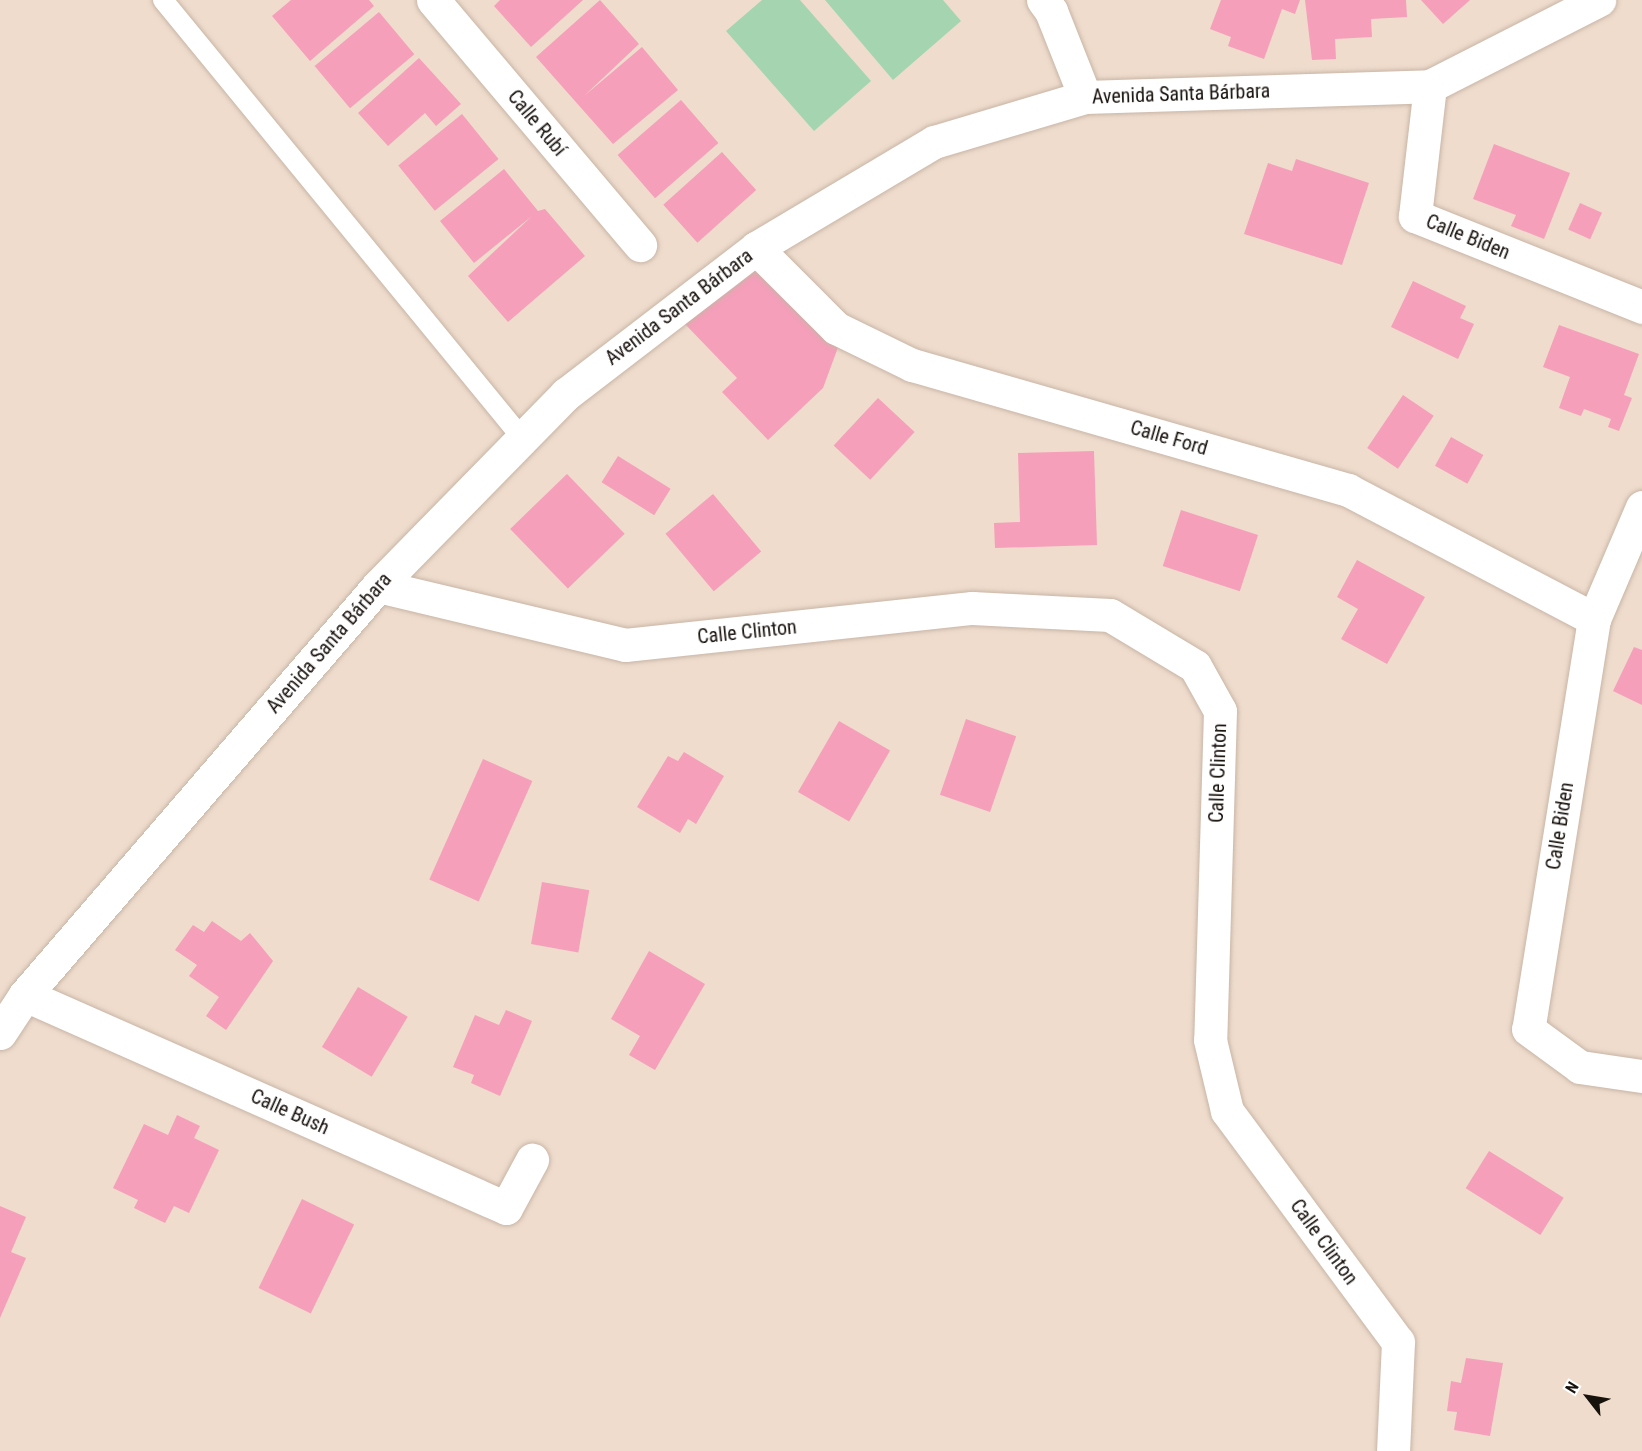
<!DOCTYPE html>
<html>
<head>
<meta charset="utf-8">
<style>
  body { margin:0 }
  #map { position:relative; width:1642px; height:1451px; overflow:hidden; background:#efdccd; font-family:"Roboto Condensed",sans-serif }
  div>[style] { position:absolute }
  .green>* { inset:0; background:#a4d5b0 }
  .building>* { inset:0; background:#f59fba; transform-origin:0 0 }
  .roads { filter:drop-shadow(0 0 2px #c8b5a6) drop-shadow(0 0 2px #c8b5a6) }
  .service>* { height:20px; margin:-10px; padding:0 10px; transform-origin:10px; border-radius:10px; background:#fff }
  .minor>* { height:33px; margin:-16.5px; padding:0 16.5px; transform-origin:16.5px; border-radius:16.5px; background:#fff }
  .tertiary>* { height:33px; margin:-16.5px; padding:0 16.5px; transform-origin:16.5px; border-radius:16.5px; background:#fff }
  span { translate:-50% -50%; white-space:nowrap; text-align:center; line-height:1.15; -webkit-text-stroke:4.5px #fff; paint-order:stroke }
  .street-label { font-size:20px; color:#18120d }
  .north { position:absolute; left:1558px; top:1367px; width:60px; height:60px; -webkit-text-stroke:4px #fff; paint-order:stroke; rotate:301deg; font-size:16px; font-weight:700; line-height:24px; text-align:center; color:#18120d }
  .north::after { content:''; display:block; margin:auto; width:21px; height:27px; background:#18120d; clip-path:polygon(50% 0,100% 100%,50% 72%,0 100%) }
</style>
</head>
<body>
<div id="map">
  <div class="green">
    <i style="clip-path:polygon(762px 0,800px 0,871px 81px,814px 131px,726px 31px)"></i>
    <i style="clip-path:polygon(825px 0,943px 0,961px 21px,893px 80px)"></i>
  </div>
  <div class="building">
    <i style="clip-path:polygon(291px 0,369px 0,374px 6px,310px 61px,272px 16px)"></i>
    <i style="clip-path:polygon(500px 0,583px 0,531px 47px,494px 6px)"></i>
    <i style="clip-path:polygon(600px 0,639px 44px,584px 96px,642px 47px,678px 90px,613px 144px,536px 57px)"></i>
    <i style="clip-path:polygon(1221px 0,1300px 0,1295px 14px,1282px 9px,1264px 59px,1228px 46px,1231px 37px,1210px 29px)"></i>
    <i style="clip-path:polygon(1305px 0,1406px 0,1407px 17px,1371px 19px,1372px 37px,1335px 39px,1336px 59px,1312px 60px)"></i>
    <i style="clip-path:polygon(1421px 0,1470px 0,1443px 24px)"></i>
    <i style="left:379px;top:12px;width:55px;height:84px;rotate:50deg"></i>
    <i style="clip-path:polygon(419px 58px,461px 104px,436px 126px,425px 113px,388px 146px,358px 113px)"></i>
    <i style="left:681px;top:100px;width:57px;height:84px;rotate:49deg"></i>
    <i style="left:462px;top:114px;width:58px;height:82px;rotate:51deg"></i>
    <i style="clip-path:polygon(1494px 144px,1570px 173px,1544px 239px,1511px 226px,1516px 215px,1473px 199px)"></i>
    <i style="left:722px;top:152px;width:51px;height:79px;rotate:48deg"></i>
    <i style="clip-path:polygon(1296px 159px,1369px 183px,1342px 265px,1244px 234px,1268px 163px,1292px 171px)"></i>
    <i style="clip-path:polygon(504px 169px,538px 211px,545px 209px,585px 256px,508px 322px,468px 276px,532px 216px,474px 263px,440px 221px)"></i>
    <i style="left:1580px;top:203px;width:24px;height:29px;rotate:24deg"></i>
    <i style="clip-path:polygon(757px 254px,840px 342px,823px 388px,768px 440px,722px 392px,737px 378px,684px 323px)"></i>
    <i style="clip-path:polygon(1413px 281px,1466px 306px,1460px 318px,1474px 324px,1458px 359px,1391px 327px)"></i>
    <i style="clip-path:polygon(1559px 325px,1639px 354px,1624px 395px,1632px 398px,1619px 431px,1608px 427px,1611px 419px,1584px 409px,1581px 416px,1559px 408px,1570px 377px,1543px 367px)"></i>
    <i style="left:1403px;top:395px;width:37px;height:64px;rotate:34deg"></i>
    <i style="left:878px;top:398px;width:50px;height:65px;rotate:43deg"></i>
    <i style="left:1451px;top:437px;width:37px;height:33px;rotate:29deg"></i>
    <i style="clip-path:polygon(1094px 451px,1097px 545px,995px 548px,994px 523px,1020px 522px,1018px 453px)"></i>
    <i style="left:618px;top:456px;width:62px;height:31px;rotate:32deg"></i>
    <i style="left:567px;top:474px;width:83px;height:79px;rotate:46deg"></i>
    <i style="left:713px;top:494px;width:75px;height:62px;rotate:50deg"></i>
    <i style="left:1181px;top:510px;width:81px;height:59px;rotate:18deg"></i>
    <i style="clip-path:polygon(1357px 560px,1425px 597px,1387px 664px,1341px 639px,1358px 609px,1337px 597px)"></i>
    <i style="clip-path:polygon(1634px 647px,1642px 650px,1642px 705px,1613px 691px)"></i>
    <i style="left:966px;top:719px;width:53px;height:80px;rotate:19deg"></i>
    <i style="left:839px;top:721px;width:59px;height:82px;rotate:30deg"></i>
    <i style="clip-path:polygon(684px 752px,724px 776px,696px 824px,688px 819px,680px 833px,637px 807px,668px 756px,678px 761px)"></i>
    <i style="left:483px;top:759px;width:54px;height:132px;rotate:24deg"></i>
    <i style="left:542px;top:882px;width:48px;height:63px;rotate:10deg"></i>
    <i style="clip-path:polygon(212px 921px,241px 941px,250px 933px,273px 961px,226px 1030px,206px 1016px,219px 997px,189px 976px,197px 965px,175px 950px,193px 925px,204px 932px)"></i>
    <i style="clip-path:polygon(649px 951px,705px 984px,655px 1070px,629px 1055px,640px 1036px,611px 1019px)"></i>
    <i style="left:358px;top:987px;width:58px;height:70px;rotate:31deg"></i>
    <i style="clip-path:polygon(506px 1010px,532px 1021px,500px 1096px,471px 1083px,474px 1075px,453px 1067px,475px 1015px,499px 1025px)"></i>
    <i style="clip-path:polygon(177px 1115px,200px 1126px,194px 1138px,219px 1150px,189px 1213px,174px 1206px,165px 1223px,134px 1208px,138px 1200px,113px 1188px,144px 1124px,168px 1135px)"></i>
    <i style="left:1489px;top:1151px;width:88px;height:44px;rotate:32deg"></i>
    <i style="left:302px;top:1199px;width:58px;height:99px;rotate:26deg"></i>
    <i style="clip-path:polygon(0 1206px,26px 1217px,11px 1252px,26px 1258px,0 1318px)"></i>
    <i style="clip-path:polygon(1466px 1358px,1503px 1363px,1490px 1436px,1454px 1430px,1457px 1412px,1447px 1411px,1451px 1381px,1461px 1383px)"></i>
  </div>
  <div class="roads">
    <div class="service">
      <i style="left:163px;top:0;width:566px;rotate:50.66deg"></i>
    </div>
    <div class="minor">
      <i style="left:433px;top:0;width:321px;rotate:49.8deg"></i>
      <i style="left:1043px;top:0;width:14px;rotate:54deg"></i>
      <i style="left:1051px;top:11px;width:92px;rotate:68.4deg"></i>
      <i style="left:1430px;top:86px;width:131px;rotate:96.6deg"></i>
      <i style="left:1415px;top:216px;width:245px;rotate:21.8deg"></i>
      <i style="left:756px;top:248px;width:113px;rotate:45deg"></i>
      <i style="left:836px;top:328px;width:85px;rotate:26deg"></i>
      <i style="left:912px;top:365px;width:454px;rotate:16deg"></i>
      <i style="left:1348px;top:490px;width:278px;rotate:27.7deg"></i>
      <i style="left:1642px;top:507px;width:122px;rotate:113.2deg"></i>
      <i style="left:1594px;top:619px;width:415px;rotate:99.1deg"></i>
      <i style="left:1528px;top:1029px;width:64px;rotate:36.2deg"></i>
      <i style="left:1580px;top:1067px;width:63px;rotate:8.3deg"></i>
      <i style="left:378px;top:586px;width:254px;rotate:13.4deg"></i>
      <i style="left:625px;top:645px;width:349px;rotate:-6.1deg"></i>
      <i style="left:972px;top:608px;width:138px;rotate:2.9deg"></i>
      <i style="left:1110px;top:615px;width:99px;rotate:31deg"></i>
      <i style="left:1195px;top:666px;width:51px;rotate:60.9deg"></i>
      <i style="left:1220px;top:711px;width:329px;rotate:91.7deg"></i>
      <i style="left:1210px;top:1040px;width:73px;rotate:76.5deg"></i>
      <i style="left:1227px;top:1111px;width:287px;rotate:53.5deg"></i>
      <i style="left:1398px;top:1342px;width:109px;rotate:92.6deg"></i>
      <i style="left:25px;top:995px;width:526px;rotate:23.89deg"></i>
      <i style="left:506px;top:1208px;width:55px;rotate:-61.6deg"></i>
    </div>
    <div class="tertiary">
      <i style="left:0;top:1033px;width:45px;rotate:-56.7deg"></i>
      <i style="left:25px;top:995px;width:540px;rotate:-49.2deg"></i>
      <i style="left:378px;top:586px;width:269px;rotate:-45.6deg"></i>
      <i style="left:566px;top:394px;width:240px;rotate:-37.5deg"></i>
      <i style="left:756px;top:248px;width:207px;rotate:-30.8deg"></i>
      <i style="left:934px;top:142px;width:158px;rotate:-16.6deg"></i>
      <i style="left:1085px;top:97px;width:345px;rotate:-1.8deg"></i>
      <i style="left:1430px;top:86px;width:190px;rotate:-27deg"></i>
    </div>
  </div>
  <div class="street-label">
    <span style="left:1181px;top:94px;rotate:-2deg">Avenida Santa Bárbara</span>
    <span style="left:537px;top:123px;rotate:50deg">Calle Rubí</span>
    <span style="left:1468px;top:237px;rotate:22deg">Calle Biden</span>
    <span style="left:679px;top:307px;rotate:-37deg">Avenida Santa Bárbara</span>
    <span style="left:1169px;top:438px;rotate:16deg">Calle Ford</span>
    <span style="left:747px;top:632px;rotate:-6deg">Calle Clinton</span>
    <span style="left:329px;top:643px;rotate:-49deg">Avenida Santa Bárbara</span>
    <span style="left:1218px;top:773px;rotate:-88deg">Calle Clinton</span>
    <span style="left:1560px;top:826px;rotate:-81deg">Calle Biden</span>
    <span style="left:290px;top:1112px;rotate:24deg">Calle Bush</span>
    <span style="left:1324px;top:1242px;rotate:54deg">Calle Clinton</span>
  </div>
  <div class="north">N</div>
</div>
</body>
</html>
